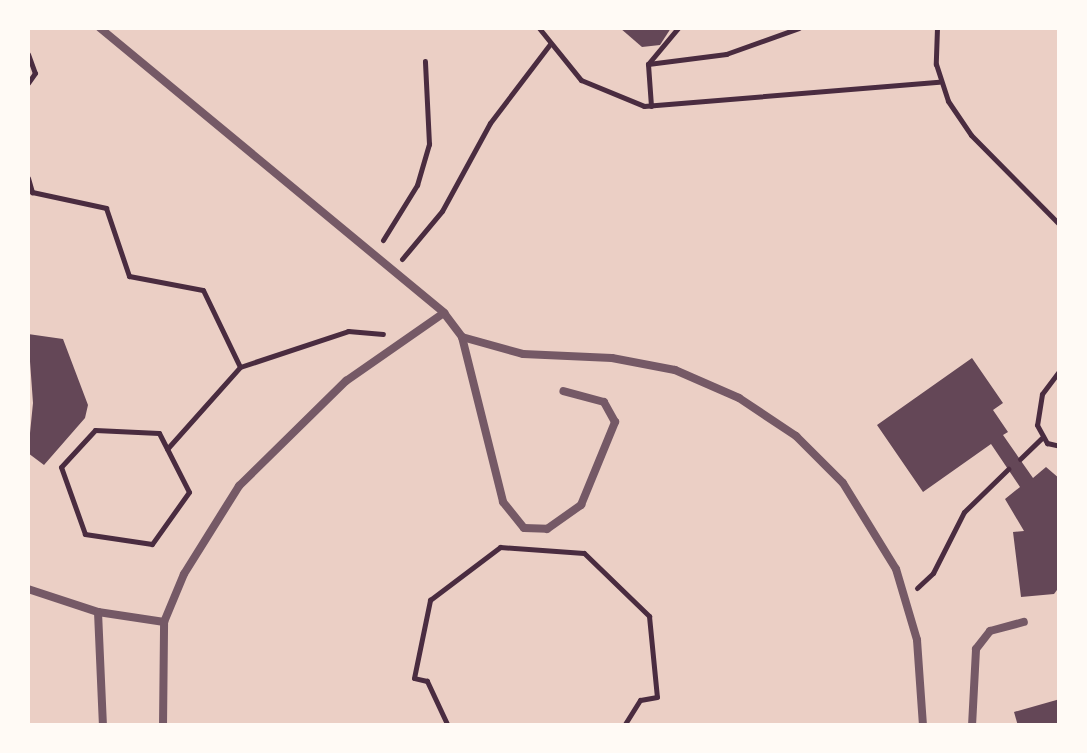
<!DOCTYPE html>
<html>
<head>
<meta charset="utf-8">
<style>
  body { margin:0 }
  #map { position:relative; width:1087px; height:753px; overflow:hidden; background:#f7e1d7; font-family:"Alegreya Sans",sans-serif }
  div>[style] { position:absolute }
  .green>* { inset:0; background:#ebcfc5; transform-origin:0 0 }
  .building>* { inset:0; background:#644757 }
  .path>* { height:5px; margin:-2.5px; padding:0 2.5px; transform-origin:2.5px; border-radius:2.5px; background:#4a2c40 }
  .service>* { height:8px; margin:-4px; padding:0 4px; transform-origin:4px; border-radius:4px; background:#755966 }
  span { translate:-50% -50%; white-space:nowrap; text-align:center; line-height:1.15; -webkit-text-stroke:10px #fffaf5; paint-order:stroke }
  .frame { position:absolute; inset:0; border:30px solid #fffaf5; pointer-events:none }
</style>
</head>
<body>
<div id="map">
  <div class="green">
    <i style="left:28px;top:28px;width:1031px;height:697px"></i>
  </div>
  <div class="building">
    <i style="clip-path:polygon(620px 28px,671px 28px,660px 45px,642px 47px)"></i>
    <i style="clip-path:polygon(28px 334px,63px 339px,88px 405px,85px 418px,44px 465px,28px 453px,33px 403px)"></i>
    <i style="clip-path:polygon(972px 358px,1003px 403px,993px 410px,1008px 432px,1003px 435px,1033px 478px,1046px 467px,1060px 479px,1060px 586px,1054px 594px,1021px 597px,1013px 532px,1024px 531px,1005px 499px,1020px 487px,991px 444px,923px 492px,877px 425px)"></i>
    <i style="clip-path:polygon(1060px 699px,1060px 726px,1018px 726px,1014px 712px)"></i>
  </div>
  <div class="path">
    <i style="left:539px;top:28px;width:67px;rotate:51.1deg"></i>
    <i style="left:581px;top:80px;width:68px;rotate:22.4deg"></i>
    <i style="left:644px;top:106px;width:296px;rotate:-4.7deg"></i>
    <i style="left:937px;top:28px;width:36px;rotate:92deg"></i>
    <i style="left:936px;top:64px;width:39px;rotate:72deg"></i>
    <i style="left:948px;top:101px;width:41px;rotate:55.9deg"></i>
    <i style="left:971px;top:135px;width:127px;rotate:45.3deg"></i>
    <i style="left:28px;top:54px;width:20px;rotate:70deg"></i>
    <i style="left:35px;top:73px;width:12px;rotate:125deg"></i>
    <i style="left:648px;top:64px;width:79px;rotate:-7.3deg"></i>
    <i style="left:726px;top:54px;width:77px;rotate:-19.6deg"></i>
    <i style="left:651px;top:106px;width:42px;rotate:-94.1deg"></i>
    <i style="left:648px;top:64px;width:47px;rotate:-50.2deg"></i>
    <i style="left:28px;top:178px;width:15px;rotate:74deg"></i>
    <i style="left:32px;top:192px;width:76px;rotate:12.2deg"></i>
    <i style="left:106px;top:208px;width:72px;rotate:71.3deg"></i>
    <i style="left:129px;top:276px;width:75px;rotate:10.7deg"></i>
    <i style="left:203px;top:290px;width:85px;rotate:64.3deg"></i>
    <i style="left:383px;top:240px;width:65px;rotate:-58.3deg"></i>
    <i style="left:417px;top:185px;width:43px;rotate:-73.7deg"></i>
    <i style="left:429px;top:144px;width:83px;rotate:-92.8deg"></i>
    <i style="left:402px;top:259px;width:62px;rotate:-50.2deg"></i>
    <i style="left:442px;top:211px;width:100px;rotate:-61.4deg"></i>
    <i style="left:490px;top:123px;width:99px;rotate:-52.8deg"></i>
    <i style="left:1060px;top:370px;width:30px;rotate:127deg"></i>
    <i style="left:1042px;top:394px;width:31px;rotate:99deg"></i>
    <i style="left:1037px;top:425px;width:21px;rotate:61deg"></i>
    <i style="left:1047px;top:443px;width:13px;rotate:13deg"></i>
    <i style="left:95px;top:430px;width:64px;rotate:2.7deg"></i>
    <i style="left:159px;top:433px;width:66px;rotate:63deg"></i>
    <i style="left:189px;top:492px;width:64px;rotate:125.4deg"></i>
    <i style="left:152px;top:544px;width:68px;rotate:-171.5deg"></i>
    <i style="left:85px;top:534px;width:71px;rotate:-109.7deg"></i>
    <i style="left:61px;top:467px;width:50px;rotate:-47.4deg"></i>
    <i style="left:167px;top:449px;width:110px;rotate:-48.3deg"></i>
    <i style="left:240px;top:367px;width:114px;rotate:-18.4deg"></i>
    <i style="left:348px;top:331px;width:35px;rotate:5deg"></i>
    <i style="left:1020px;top:459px;width:30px;rotate:-44deg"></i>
    <i style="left:917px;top:588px;width:22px;rotate:-43deg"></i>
    <i style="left:933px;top:573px;width:68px;rotate:-63.1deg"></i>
    <i style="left:964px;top:512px;width:62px;rotate:-44.3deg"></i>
    <i style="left:448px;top:726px;width:50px;rotate:-115deg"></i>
    <i style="left:427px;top:681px;width:13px;rotate:-167deg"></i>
    <i style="left:414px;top:678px;width:80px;rotate:-78.4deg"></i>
    <i style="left:430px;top:600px;width:88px;rotate:-37.1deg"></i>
    <i style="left:500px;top:547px;width:84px;rotate:4.1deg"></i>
    <i style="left:584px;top:553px;width:91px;rotate:44.1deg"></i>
    <i style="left:649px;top:616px;width:81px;rotate:84.4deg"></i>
    <i style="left:657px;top:697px;width:17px;rotate:170deg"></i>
    <i style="left:640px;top:700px;width:31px;rotate:122deg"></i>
  </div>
  <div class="service">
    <i style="left:100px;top:28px;width:447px;rotate:39.6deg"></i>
    <i style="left:444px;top:313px;width:30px;rotate:53deg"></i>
    <i style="left:462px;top:337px;width:170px;rotate:76deg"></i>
    <i style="left:503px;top:502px;width:33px;rotate:51deg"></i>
    <i style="left:524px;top:528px;width:23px;rotate:2deg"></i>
    <i style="left:547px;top:529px;width:42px;rotate:-35.2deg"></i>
    <i style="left:581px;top:505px;width:90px;rotate:-67.7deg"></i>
    <i style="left:615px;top:422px;width:23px;rotate:-119deg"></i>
    <i style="left:604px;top:402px;width:42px;rotate:-165deg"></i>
    <i style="left:462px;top:337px;width:63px;rotate:15.6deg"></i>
    <i style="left:523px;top:354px;width:89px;rotate:2.6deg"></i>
    <i style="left:612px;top:358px;width:64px;rotate:10.8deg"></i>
    <i style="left:675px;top:370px;width:70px;rotate:23.6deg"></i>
    <i style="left:739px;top:398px;width:69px;rotate:33.7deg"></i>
    <i style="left:796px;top:436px;width:66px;rotate:45deg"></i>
    <i style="left:843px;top:483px;width:101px;rotate:58.4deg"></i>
    <i style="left:896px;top:569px;width:74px;rotate:73.5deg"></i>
    <i style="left:917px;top:640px;width:86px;rotate:86deg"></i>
    <i style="left:28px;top:589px;width:74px;rotate:18.2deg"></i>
    <i style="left:98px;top:612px;width:67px;rotate:8.6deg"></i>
    <i style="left:98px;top:612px;width:114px;rotate:87.5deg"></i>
    <i style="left:163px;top:726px;width:104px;rotate:-89.4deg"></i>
    <i style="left:164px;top:622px;width:52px;rotate:-67.4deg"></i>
    <i style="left:184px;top:574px;width:104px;rotate:-58deg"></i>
    <i style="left:239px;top:486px;width:150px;rotate:-44.5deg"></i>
    <i style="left:346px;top:381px;width:119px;rotate:-34.8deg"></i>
    <i style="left:972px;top:726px;width:77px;rotate:-87deg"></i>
    <i style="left:976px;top:649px;width:23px;rotate:-52deg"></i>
    <i style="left:990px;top:631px;width:35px;rotate:-15deg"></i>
  </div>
  <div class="frame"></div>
</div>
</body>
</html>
